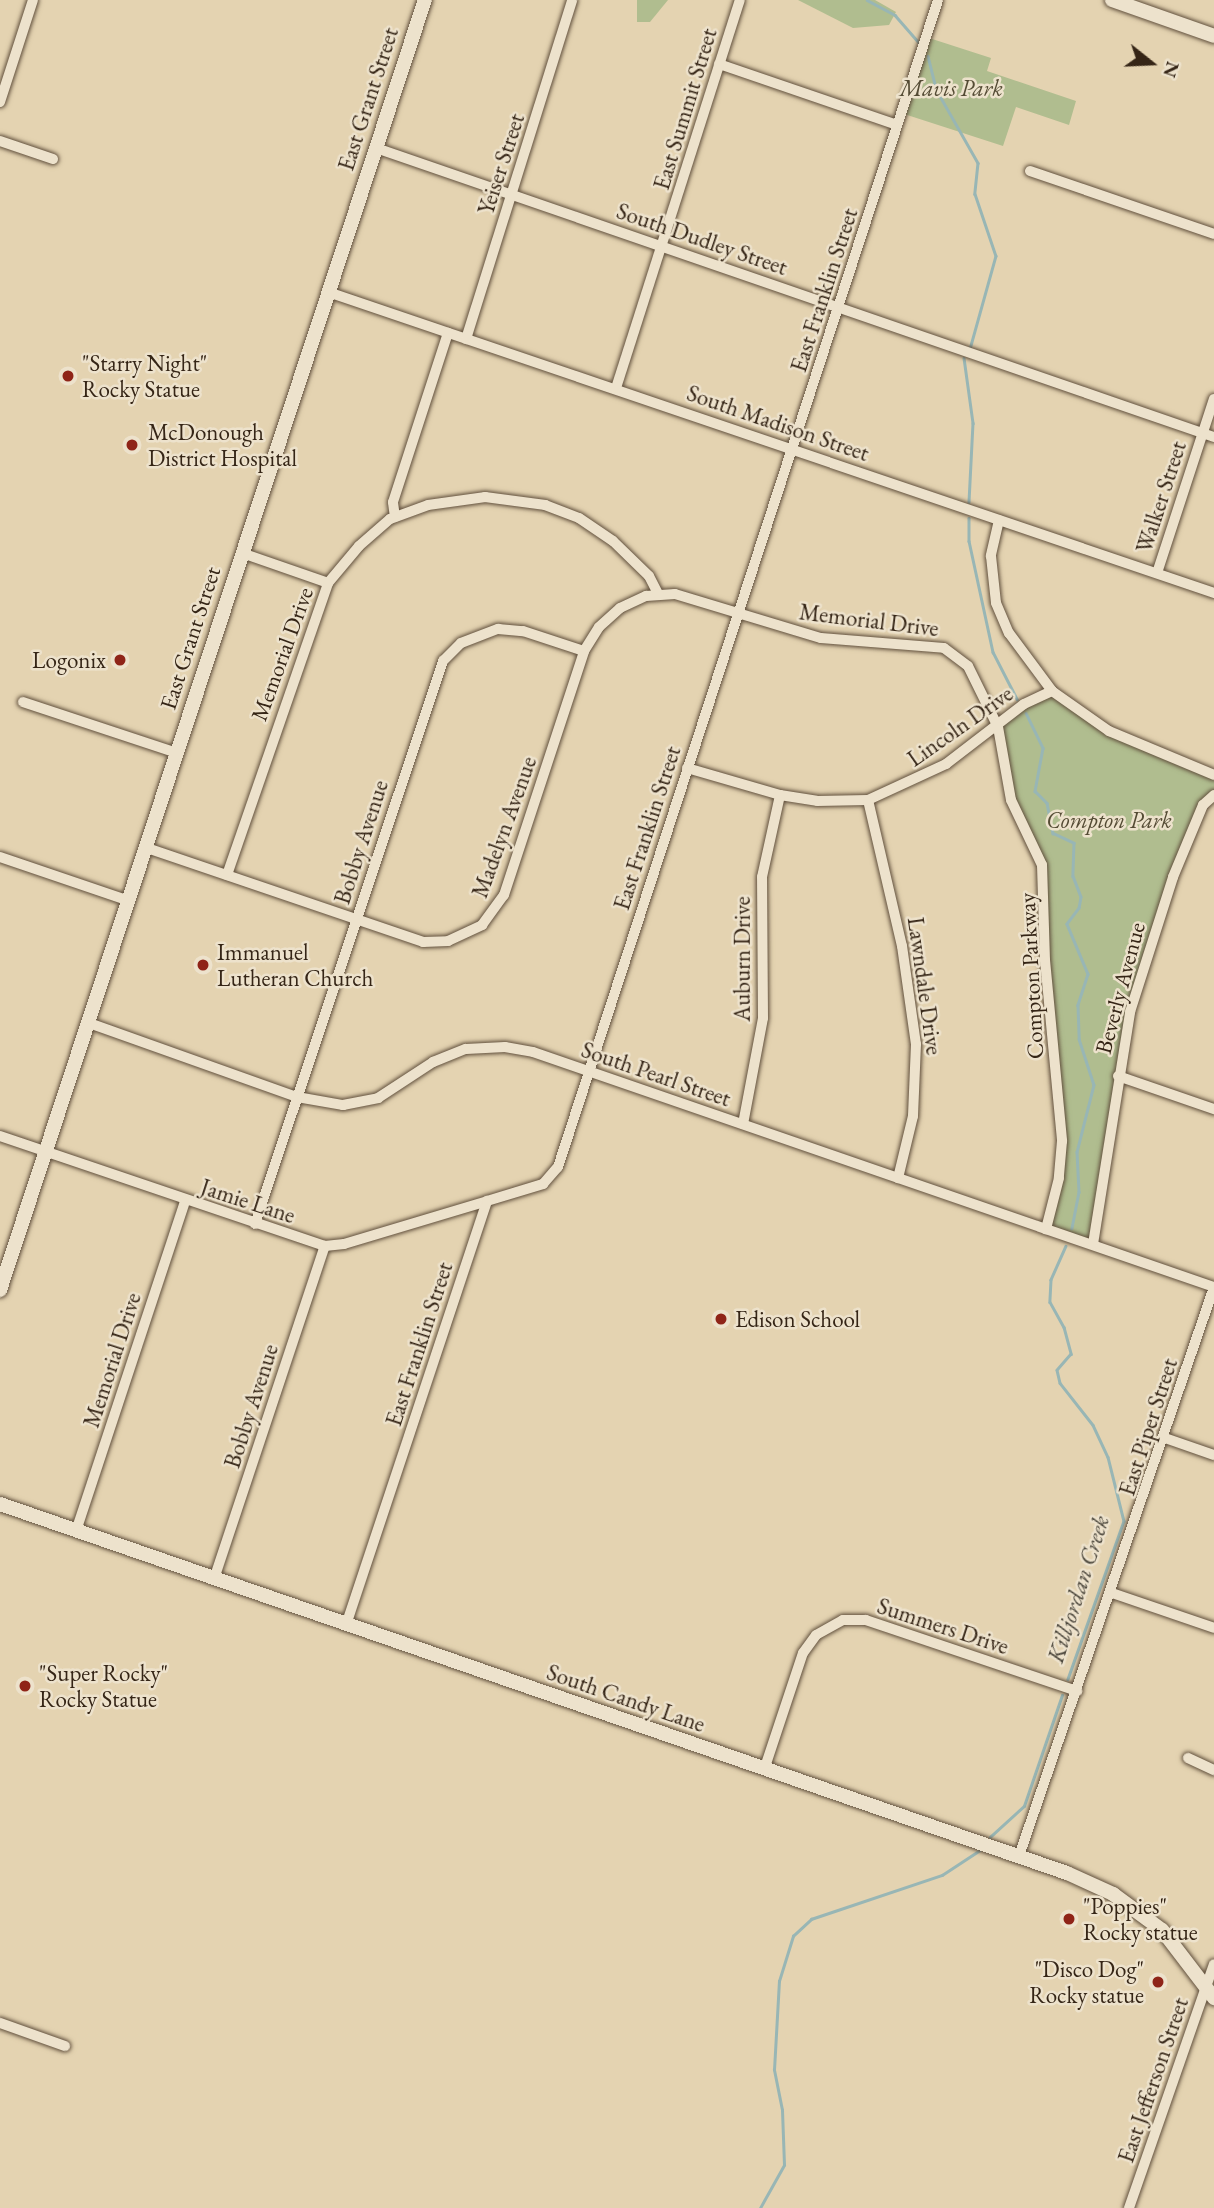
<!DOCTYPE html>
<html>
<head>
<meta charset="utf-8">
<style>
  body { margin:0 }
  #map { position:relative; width:1214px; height:2208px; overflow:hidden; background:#e4d3b1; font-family:"EB Garamond",serif }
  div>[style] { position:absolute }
  .green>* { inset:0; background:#b0bd8f }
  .stream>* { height:2.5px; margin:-1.25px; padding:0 1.25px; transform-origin:1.25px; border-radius:1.25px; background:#98b6b5 }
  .roads { filter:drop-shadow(0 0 2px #61503d) drop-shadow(0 0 2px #61503d) }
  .street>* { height:10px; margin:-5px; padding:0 5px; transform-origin:5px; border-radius:5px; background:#ede2cc }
  .secondary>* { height:14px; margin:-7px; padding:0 7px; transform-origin:7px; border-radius:7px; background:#ede2cc }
  .dots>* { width:19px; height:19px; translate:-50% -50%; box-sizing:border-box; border:4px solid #ede2cc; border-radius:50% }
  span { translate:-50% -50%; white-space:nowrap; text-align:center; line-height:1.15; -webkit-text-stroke:5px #ede2cc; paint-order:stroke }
  .park-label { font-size:23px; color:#544b34; font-style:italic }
  .street-label { font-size:23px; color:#352516 }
  .poi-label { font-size:23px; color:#352516 }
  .left { translate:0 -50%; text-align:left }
  .right { translate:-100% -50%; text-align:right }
  .water-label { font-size:24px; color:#4e493e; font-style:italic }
  .north { position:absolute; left:1116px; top:28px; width:70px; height:70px; -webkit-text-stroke:5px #ede2cc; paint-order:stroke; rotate:108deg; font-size:19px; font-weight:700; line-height:28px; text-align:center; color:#352516 }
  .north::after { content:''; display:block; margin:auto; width:24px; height:32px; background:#352516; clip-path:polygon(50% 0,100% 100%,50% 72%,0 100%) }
</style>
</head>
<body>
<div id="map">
  <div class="green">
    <i style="clip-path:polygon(637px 0,668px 0,650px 22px,637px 22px)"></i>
    <i style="clip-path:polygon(798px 0,875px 0,896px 12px,889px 25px,853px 28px)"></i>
    <i style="clip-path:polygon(926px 37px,991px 58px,987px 71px,1076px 101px,1069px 125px,1016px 107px,1003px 146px,901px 113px)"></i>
    <i style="clip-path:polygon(1052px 691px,1087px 717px,1214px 775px,1214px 795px,1203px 805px,1139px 979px,1093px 1244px,1046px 1229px,1061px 1160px,1044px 877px,1018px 817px,998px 727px)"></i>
  </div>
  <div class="stream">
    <i style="left:867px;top:0;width:32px;rotate:28deg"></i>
    <i style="left:895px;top:15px;width:37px;rotate:49deg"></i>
    <i style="left:928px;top:56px;width:34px;rotate:76deg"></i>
    <i style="left:936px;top:89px;width:85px;rotate:60.4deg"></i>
    <i style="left:978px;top:163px;width:31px;rotate:96deg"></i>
    <i style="left:975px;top:194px;width:65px;rotate:71.3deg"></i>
    <i style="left:996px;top:256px;width:97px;rotate:105.6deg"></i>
    <i style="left:964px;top:358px;width:66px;rotate:82.1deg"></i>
    <i style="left:973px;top:423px;width:79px;rotate:92.9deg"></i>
    <i style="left:969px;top:518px;width:23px;rotate:90deg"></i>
    <i style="left:969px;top:541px;width:114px;rotate:77.8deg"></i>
    <i style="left:993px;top:652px;width:53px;rotate:62.9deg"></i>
    <i style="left:1026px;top:713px;width:39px;rotate:64deg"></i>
    <i style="left:1043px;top:748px;width:44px;rotate:100.5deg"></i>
    <i style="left:1035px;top:791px;width:17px;rotate:45deg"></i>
    <i style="left:1047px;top:803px;width:31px;rotate:79deg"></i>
    <i style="left:1053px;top:833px;width:23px;rotate:25deg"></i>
    <i style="left:1074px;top:843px;width:33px;rotate:92deg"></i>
    <i style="left:1073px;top:876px;width:22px;rotate:69deg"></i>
    <i style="left:1081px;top:897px;width:11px;rotate:100deg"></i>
    <i style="left:1079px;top:908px;width:20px;rotate:127deg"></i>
    <i style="left:1067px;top:924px;width:54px;rotate:67.2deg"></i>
    <i style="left:1088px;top:974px;width:33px;rotate:108deg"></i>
    <i style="left:1078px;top:1005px;width:34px;rotate:88deg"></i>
    <i style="left:1079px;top:1039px;width:48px;rotate:71.9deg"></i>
    <i style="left:1094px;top:1085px;width:69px;rotate:104.2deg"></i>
    <i style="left:1077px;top:1152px;width:40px;rotate:87.1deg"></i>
    <i style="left:1079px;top:1192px;width:37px;rotate:101deg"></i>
    <i style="left:1066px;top:1246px;width:37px;rotate:114deg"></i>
    <i style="left:1051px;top:1280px;width:22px;rotate:93deg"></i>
    <i style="left:1050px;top:1302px;width:29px;rotate:61deg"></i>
    <i style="left:1064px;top:1327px;width:28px;rotate:75deg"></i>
    <i style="left:1071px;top:1354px;width:21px;rotate:131deg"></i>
    <i style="left:1057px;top:1370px;width:13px;rotate:77deg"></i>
    <i style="left:1060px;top:1383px;width:53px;rotate:51.8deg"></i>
    <i style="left:1093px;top:1425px;width:35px;rotate:65deg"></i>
    <i style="left:1108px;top:1457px;width:66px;rotate:76deg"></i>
    <i style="left:1124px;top:1521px;width:168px;rotate:109.5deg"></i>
    <i style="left:990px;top:1837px;width:46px;rotate:-42.4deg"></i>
    <i style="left:1024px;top:1806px;width:117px;rotate:-71.1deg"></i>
    <i style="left:760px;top:2208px;width:49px;rotate:-60.8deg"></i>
    <i style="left:784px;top:2165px;width:55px;rotate:-92.1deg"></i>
    <i style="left:782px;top:2110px;width:41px;rotate:-101.3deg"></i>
    <i style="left:774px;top:2070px;width:89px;rotate:-86.8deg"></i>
    <i style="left:779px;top:1981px;width:47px;rotate:-72.7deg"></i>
    <i style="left:793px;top:1936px;width:25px;rotate:-43deg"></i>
    <i style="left:811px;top:1919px;width:138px;rotate:-18.6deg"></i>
    <i style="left:942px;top:1875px;width:45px;rotate:-33.3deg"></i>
  </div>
  <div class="roads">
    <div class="street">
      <i style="left:719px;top:64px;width:188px;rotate:18.9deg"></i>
      <i style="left:0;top:102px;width:107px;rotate:-72.1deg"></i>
      <i style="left:0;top:141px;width:56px;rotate:18.8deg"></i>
      <i style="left:376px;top:148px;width:886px;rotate:19.03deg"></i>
      <i style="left:1030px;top:171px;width:194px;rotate:18.9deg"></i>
      <i style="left:328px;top:292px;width:936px;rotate:18.76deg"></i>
      <i style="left:466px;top:339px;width:355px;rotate:-72.6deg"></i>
      <i style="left:616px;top:388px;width:407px;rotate:-72.3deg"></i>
      <i style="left:395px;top:517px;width:15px;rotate:-98deg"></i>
      <i style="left:393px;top:502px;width:178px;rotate:-72deg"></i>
      <i style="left:999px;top:520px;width:37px;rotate:103deg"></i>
      <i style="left:991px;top:556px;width:47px;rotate:83.9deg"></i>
      <i style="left:996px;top:603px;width:33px;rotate:67deg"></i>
      <i style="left:1009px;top:633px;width:72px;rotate:53.4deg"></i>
      <i style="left:1052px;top:691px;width:70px;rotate:35.1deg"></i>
      <i style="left:1109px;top:731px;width:114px;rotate:22.7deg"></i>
      <i style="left:242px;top:553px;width:91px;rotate:19.2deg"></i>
      <i style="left:1157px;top:573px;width:183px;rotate:-71.9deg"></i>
      <i style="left:23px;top:702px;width:162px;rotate:18.3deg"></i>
      <i style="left:687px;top:768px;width:97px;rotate:16.2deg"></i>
      <i style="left:780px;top:795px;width:37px;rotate:9deg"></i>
      <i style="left:817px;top:801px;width:51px;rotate:-1.1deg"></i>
      <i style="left:868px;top:800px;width:86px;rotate:-24.8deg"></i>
      <i style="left:946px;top:764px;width:98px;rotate:-37.6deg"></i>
      <i style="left:1024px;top:704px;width:31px;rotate:-25deg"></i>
      <i style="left:868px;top:800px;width:150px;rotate:76.9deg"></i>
      <i style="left:902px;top:946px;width:99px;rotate:81.9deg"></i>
      <i style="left:916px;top:1044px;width:72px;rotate:92.4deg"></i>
      <i style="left:913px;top:1116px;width:64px;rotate:103.6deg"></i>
      <i style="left:147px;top:848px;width:292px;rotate:18.8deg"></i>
      <i style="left:423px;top:942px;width:25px;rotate:-2deg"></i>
      <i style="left:448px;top:941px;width:38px;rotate:-25deg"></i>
      <i style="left:482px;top:925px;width:37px;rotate:-54deg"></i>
      <i style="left:504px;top:895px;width:257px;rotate:-71.8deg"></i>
      <i style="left:584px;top:651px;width:28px;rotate:-58deg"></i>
      <i style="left:599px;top:627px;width:28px;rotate:-42deg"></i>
      <i style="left:620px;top:608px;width:29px;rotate:-25deg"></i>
      <i style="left:646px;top:596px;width:29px;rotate:-4deg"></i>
      <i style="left:675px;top:594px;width:152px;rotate:16.8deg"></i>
      <i style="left:821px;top:638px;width:123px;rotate:4.6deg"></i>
      <i style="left:944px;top:648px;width:30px;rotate:37deg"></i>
      <i style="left:968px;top:666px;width:68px;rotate:63.8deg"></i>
      <i style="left:998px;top:727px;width:74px;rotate:79.9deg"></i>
      <i style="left:1011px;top:800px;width:72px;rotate:64.5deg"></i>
      <i style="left:1042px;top:865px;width:95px;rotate:88.2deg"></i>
      <i style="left:1045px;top:960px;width:182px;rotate:84.6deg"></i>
      <i style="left:1062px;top:1141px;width:37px;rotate:95deg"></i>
      <i style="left:1059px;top:1178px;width:53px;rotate:104.3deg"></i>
      <i style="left:0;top:857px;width:136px;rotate:18.8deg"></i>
      <i style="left:227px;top:875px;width:309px;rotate:-70.9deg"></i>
      <i style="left:328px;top:583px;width:48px;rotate:-50deg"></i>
      <i style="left:359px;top:546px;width:41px;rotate:-41.1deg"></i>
      <i style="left:390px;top:519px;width:40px;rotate:-20.2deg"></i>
      <i style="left:428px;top:505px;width:58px;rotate:-8deg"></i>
      <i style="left:485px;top:497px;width:61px;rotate:7.6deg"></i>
      <i style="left:545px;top:505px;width:36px;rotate:21deg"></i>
      <i style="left:579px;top:518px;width:41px;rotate:34.1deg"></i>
      <i style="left:613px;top:541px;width:50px;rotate:44.2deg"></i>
      <i style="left:649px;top:576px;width:20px;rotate:63deg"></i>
      <i style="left:89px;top:1023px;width:221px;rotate:19.6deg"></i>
      <i style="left:297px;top:1097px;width:47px;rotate:9.9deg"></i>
      <i style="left:343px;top:1105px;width:36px;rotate:-11deg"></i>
      <i style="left:378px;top:1098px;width:66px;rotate:-33.2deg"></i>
      <i style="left:433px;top:1062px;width:35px;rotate:-22deg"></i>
      <i style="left:466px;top:1049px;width:39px;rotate:-3deg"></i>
      <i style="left:505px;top:1047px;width:28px;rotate:10deg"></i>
      <i style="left:533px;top:1052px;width:720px;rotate:19.04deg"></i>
      <i style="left:1118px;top:1076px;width:102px;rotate:19deg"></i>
      <i style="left:743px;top:1124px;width:108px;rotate:-79.3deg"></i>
      <i style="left:763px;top:1018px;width:141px;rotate:-90.4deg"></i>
      <i style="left:762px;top:877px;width:84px;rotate:-77.6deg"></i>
      <i style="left:0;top:1136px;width:343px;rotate:18.7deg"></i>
      <i style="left:325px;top:1246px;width:19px;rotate:-6deg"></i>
      <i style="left:344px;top:1244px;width:149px;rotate:-16.7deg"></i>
      <i style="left:255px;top:1224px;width:594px;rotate:-71.53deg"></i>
      <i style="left:443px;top:661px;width:25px;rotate:-45deg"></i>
      <i style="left:461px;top:643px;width:40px;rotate:-21deg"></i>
      <i style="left:498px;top:629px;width:25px;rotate:5deg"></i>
      <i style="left:523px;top:631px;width:64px;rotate:18.2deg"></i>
      <i style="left:1093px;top:1244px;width:235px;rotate:-80.9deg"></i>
      <i style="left:1130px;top:1012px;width:142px;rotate:-72.3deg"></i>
      <i style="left:1173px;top:877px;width:78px;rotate:-67.4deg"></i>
      <i style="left:1203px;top:805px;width:15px;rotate:-42deg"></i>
      <i style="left:1165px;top:1438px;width:52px;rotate:19.1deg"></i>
      <i style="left:76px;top:1531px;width:348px;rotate:-71.7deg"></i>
      <i style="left:214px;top:1579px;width:351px;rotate:-71.6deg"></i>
      <i style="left:1112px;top:1593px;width:108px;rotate:18.9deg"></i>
      <i style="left:346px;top:1625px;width:447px;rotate:-71.6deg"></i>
      <i style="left:487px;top:1201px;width:59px;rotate:-16.9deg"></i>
      <i style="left:543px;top:1184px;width:23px;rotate:-49deg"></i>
      <i style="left:558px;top:1167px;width:1227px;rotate:-71.96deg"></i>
      <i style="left:1188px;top:1758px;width:29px;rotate:25deg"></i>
      <i style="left:764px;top:1770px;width:123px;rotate:-71.6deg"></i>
      <i style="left:803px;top:1653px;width:22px;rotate:-54deg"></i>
      <i style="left:816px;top:1635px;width:31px;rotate:-29deg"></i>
      <i style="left:843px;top:1620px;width:23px"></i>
      <i style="left:866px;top:1620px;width:223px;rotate:18.6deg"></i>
      <i style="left:1019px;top:1856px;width:601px;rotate:-71.08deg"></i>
      <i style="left:0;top:2023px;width:69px;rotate:19.5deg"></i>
      <i style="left:1129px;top:2208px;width:258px;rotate:-70.8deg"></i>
    </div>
    <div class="secondary">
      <i style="left:1112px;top:0;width:108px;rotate:19.4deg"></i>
      <i style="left:0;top:1290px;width:1358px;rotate:-71.77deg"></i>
      <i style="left:0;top:1504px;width:1129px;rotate:19.08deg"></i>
      <i style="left:1067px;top:1873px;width:51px;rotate:24.5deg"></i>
      <i style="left:1113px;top:1894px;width:61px;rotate:36.3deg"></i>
      <i style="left:1162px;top:1930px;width:86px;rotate:52.6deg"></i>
    </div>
  </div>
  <div class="dots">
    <i style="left:68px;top:376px;background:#8f2418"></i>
    <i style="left:132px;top:445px;background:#8f2418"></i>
    <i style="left:120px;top:660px;background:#8f2418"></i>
    <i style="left:203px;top:965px;background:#8f2418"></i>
    <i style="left:721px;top:1319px;background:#8f2418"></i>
    <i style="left:25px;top:1686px;background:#8f2418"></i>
    <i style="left:1069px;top:1919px;background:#8f2418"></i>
    <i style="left:1158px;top:1982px;background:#8f2418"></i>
  </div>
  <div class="park-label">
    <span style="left:951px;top:88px">Mavis Park</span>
    <span style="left:1109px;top:820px">Compton Park</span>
  </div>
  <div class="street-label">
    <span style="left:368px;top:99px;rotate:-72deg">East Grant Street</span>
    <span style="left:685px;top:109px;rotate:-73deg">East Summit Street</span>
    <span style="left:501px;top:164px;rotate:-72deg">Yeiser Street</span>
    <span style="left:702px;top:239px;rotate:19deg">South Dudley Street</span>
    <span style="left:824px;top:290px;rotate:-72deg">East Franklin Street</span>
    <span style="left:778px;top:423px;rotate:19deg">South Madison Street</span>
    <span style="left:1161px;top:497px;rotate:-72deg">Walker Street</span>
    <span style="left:869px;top:620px;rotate:7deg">Memorial Drive</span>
    <span style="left:190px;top:638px;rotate:-72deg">East Grant Street</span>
    <span style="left:282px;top:654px;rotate:-70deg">Memorial Drive</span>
    <span style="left:960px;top:726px;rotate:-35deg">Lincoln Drive</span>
    <span style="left:504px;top:827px;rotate:-70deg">Madelyn Avenue</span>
    <span style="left:647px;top:828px;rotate:-72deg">East Franklin Street</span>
    <span style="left:361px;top:842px;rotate:-72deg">Bobby Avenue</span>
    <span style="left:742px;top:959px;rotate:-90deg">Auburn Drive</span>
    <span style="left:1031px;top:976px;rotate:-93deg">Compton Parkway</span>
    <span style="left:925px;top:986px;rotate:82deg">Lawndale Drive</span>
    <span style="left:1120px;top:988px;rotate:-75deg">Beverly Avenue</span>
    <span style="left:656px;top:1074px;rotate:19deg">South Pearl Street</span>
    <span style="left:248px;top:1201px;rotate:18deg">Jamie Lane</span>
    <span style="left:419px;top:1344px;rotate:-72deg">East Franklin Street</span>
    <span style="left:112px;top:1360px;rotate:-72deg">Memorial Drive</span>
    <span style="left:251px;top:1406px;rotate:-72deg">Bobby Avenue</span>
    <span style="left:1148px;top:1427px;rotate:-72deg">East Piper Street</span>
    <span style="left:943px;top:1626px;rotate:18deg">Summers Drive</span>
    <span style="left:626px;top:1698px;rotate:19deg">South Candy Lane</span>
    <span style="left:1153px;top:2080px;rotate:-71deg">East Jefferson Street</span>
  </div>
  <div class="poi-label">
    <span class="left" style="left:82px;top:376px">"Starry Night"<br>Rocky Statue</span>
    <span class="left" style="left:148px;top:445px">McDonough<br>District Hospital</span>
    <span class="right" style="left:106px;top:660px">Logonix</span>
    <span class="left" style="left:217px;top:965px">Immanuel<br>Lutheran Church</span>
    <span class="left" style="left:735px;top:1319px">Edison School</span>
    <span class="left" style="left:39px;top:1686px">"Super Rocky"<br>Rocky Statue</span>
    <span class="left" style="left:1083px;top:1919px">"Poppies"<br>Rocky statue</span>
    <span class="right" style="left:1144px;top:1982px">"Disco Dog"<br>Rocky statue</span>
  </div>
  <div class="water-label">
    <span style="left:1078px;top:1589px;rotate:-72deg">Killjordan Creek</span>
  </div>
  <div class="north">N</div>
</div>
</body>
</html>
